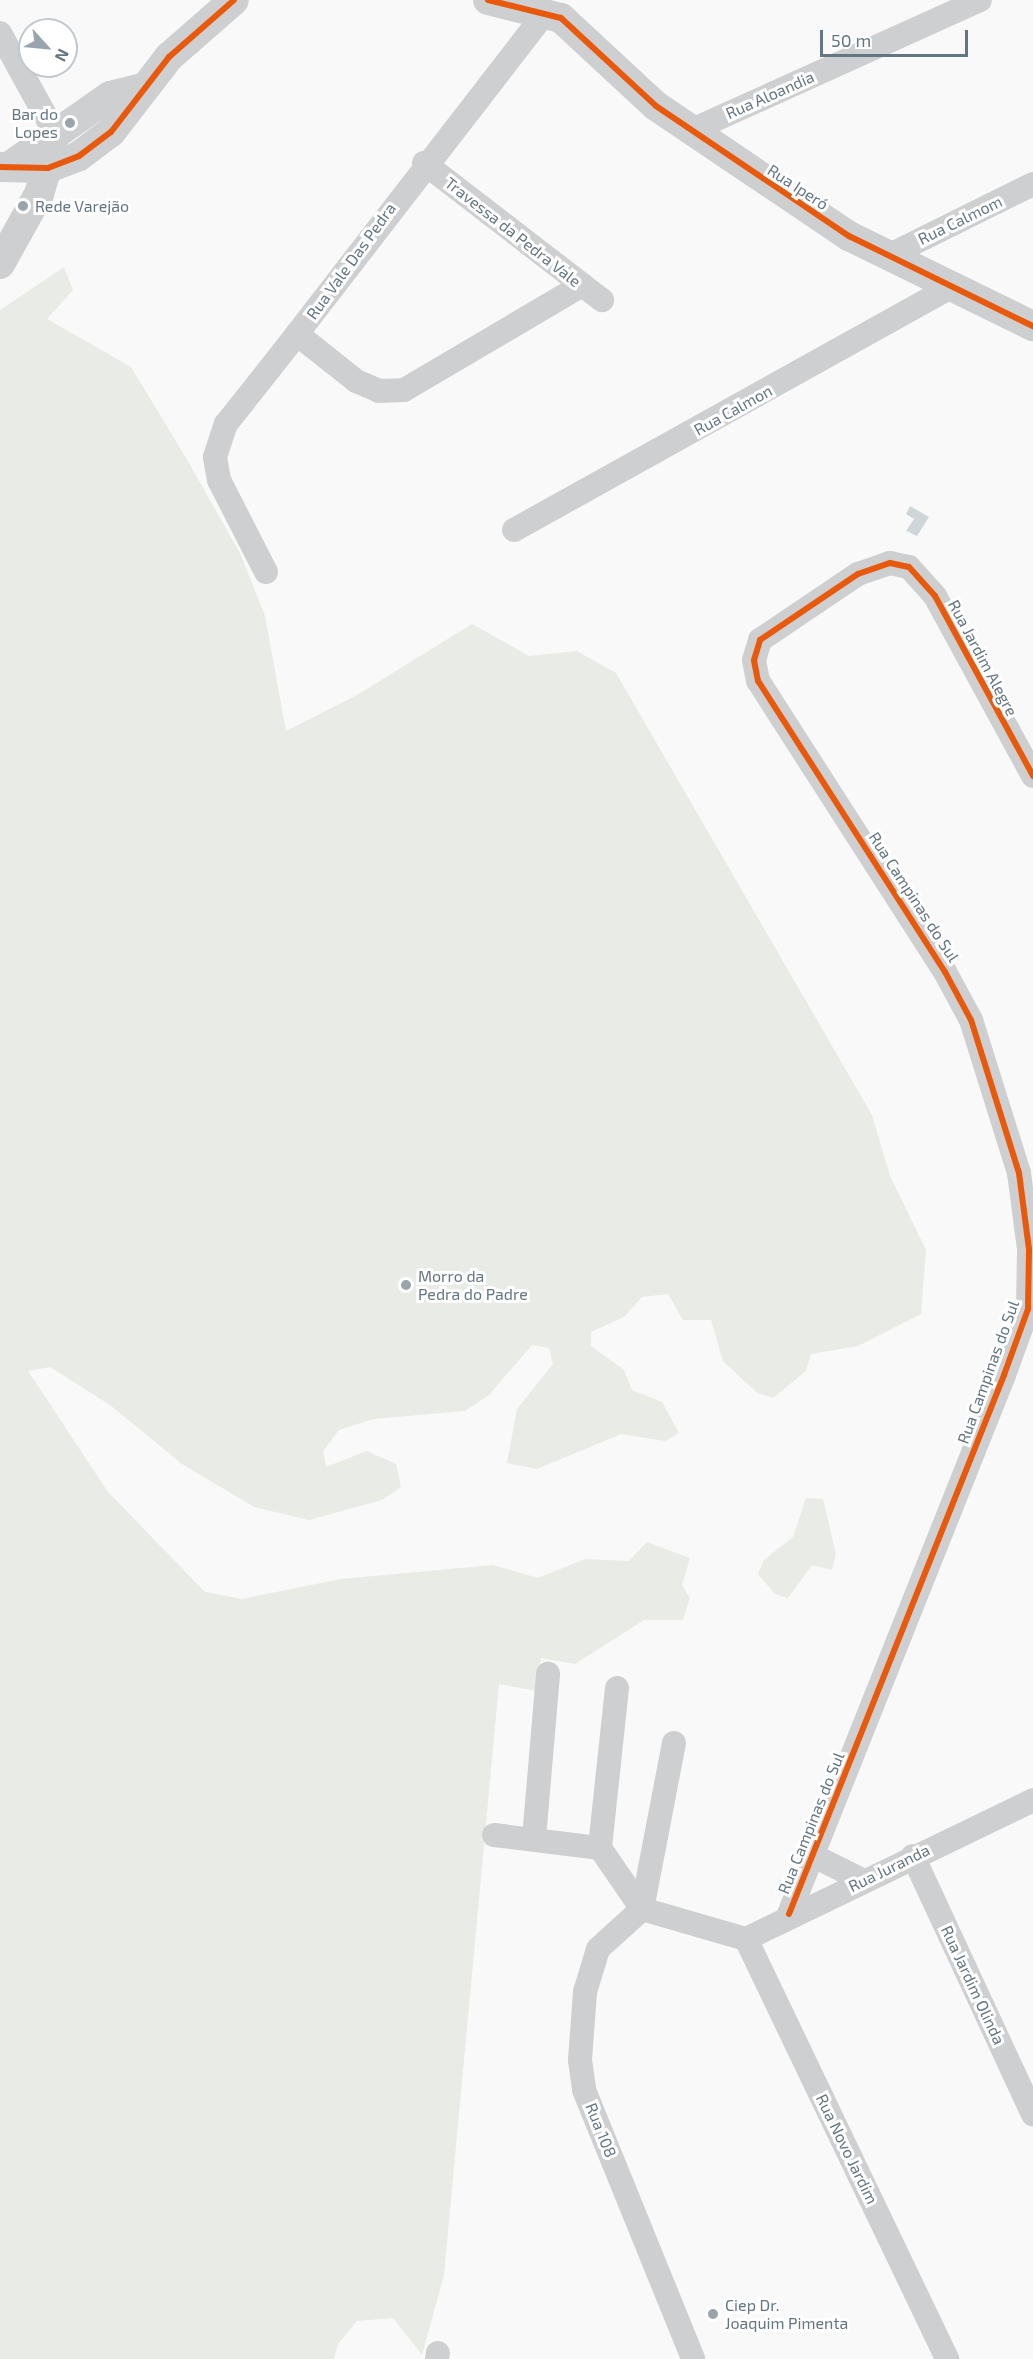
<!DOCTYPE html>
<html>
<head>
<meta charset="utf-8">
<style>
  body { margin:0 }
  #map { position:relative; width:1033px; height:2359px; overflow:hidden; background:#f9f9f9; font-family:"Exo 2",sans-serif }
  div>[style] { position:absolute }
  .green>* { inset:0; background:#e8ebe6 }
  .water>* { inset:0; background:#ced6d9 }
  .minor>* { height:24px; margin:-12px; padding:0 12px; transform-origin:12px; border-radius:12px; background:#cecfd0 }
  .tertiary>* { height:30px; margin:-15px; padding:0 15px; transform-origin:15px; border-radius:15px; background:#cecfd0 }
  .cycleway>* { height:6px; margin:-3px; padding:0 3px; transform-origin:3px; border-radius:3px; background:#e8590c }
  .dots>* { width:16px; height:16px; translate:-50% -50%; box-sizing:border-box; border:3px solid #fff; border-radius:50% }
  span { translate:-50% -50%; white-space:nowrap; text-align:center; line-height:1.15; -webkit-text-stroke:6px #fff; paint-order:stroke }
  .street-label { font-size:16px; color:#657683 }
  .poi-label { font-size:16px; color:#657683 }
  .right { translate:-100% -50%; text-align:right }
  .left { translate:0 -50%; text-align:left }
  .north { position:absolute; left:18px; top:18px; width:60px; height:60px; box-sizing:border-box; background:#fff; border:2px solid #c1c8cd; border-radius:50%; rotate:117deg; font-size:16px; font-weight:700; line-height:24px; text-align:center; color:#657683 }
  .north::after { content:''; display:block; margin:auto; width:21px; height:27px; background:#99a4ac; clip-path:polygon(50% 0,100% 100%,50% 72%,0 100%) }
  .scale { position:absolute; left:820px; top:30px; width:148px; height:27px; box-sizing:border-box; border:3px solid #657683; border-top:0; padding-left:8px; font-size:18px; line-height:21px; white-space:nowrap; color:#657683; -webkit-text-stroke:4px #fff; paint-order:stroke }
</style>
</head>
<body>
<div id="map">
  <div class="green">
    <i style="clip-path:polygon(64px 267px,73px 290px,47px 319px,131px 367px,186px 458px,240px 553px,265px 616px,286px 731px,357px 695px,472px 624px,529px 656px,577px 651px,616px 673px,872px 1115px,890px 1176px,926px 1250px,921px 1314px,858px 1346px,811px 1354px,806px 1371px,773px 1398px,757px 1393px,723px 1361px,711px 1320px,683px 1320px,668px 1294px,642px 1297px,624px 1317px,591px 1332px,591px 1346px,624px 1370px,632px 1390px,662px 1402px,679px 1433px,665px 1441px,621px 1434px,537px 1469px,507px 1463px,517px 1409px,553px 1364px,549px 1348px,532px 1345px,489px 1395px,465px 1411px,373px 1419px,339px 1430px,323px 1451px,326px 1467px,367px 1451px,396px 1464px,401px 1487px,382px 1500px,309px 1520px,254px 1507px,182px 1464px,110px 1405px,50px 1367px,28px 1371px,108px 1492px,205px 1592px,242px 1599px,341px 1579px,493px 1565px,538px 1578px,585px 1559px,629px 1561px,647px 1542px,690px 1558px,682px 1585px,690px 1598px,683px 1620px,644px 1620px,575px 1664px,541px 1658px,537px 1691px,499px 1684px,444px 2275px,422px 2355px,393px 2318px,357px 2321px,338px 2344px,334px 2359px,0 2359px,0 310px)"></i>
    <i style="clip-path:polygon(806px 1498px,823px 1499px,836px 1554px,832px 1570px,812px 1565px,788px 1598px,775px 1594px,758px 1574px,764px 1560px,793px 1537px)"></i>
  </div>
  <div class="water">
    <i style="clip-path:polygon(910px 506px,929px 517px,917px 536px,906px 531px,914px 519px,906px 514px)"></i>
  </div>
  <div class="minor">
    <i style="left:545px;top:13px;width:406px;rotate:127.7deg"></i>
    <i style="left:297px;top:334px;width:75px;rotate:38.5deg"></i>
    <i style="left:356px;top:381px;width:25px;rotate:23deg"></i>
    <i style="left:379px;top:391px;width:25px;rotate:-2deg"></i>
    <i style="left:404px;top:390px;width:207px;rotate:-30.5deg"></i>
    <i style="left:0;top:33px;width:114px;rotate:61.2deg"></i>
    <i style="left:690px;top:131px;width:318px;rotate:-24.3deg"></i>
    <i style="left:424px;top:163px;width:225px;rotate:37.6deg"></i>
    <i style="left:888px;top:256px;width:162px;rotate:-26.4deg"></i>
    <i style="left:514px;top:530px;width:500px;rotate:-29.08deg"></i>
    <i style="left:266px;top:572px;width:103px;rotate:-117.1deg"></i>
    <i style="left:219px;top:480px;width:23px;rotate:-100deg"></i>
    <i style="left:215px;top:457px;width:35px;rotate:-72deg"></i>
    <i style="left:226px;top:424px;width:115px;rotate:-51.7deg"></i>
    <i style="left:617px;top:1688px;width:161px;rotate:96.1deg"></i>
    <i style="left:600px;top:1848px;width:74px;rotate:55.5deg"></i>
    <i style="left:642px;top:1909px;width:108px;rotate:16.1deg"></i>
    <i style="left:674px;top:1743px;width:169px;rotate:100.9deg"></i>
    <i style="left:642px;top:1909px;width:59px;rotate:137.7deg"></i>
    <i style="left:598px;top:1949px;width:45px;rotate:106.8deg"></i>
    <i style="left:585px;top:1992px;width:68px;rotate:94.2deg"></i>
    <i style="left:580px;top:2060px;width:30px;rotate:82deg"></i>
    <i style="left:584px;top:2090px;width:290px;rotate:67.9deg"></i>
    <i style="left:494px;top:1835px;width:107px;rotate:7deg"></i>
    <i style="left:534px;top:1838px;width:165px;rotate:-85.1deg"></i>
    <i style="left:812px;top:1855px;width:58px;rotate:26.6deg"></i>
    <i style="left:913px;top:1856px;width:285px;rotate:65.1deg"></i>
    <i style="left:789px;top:1914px;width:580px;rotate:-68.25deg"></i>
    <i style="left:1004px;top:1375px;width:70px;rotate:-70deg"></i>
    <i style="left:1028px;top:1309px;width:60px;rotate:-89deg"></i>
    <i style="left:1029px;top:1249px;width:77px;rotate:-97.5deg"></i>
    <i style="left:1019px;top:1173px;width:160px;rotate:-107.4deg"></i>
    <i style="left:971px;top:1020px;width:55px;rotate:-118.4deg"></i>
    <i style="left:945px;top:972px;width:346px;rotate:-122.7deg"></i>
    <i style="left:758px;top:681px;width:21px;rotate:-101deg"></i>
    <i style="left:754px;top:660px;width:21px;rotate:-73deg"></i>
    <i style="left:760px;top:640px;width:118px;rotate:-34deg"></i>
    <i style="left:858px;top:574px;width:34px;rotate:-19deg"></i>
    <i style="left:890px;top:563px;width:19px;rotate:12deg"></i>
    <i style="left:909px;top:567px;width:39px;rotate:48deg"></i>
    <i style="left:935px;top:596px;width:205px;rotate:61.4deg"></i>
    <i style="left:746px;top:1939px;width:466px;rotate:64.4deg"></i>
    <i style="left:746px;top:1939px;width:319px;rotate:-25.8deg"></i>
    <i style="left:437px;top:2359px;width:6px;rotate:-81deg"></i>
  </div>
  <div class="tertiary">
    <i style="left:488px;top:0;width:75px;rotate:13.9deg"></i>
    <i style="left:561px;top:18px;width:129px;rotate:42.8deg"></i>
    <i style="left:656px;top:106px;width:233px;rotate:34deg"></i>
    <i style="left:849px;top:236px;width:205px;rotate:26.1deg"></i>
    <i style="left:10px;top:166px;width:122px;rotate:-35deg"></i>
    <i style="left:110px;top:96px;width:32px;rotate:-14deg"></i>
    <i style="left:0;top:167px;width:48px;rotate:1.2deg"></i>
    <i style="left:48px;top:168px;width:33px;rotate:-21deg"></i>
    <i style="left:79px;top:156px;width:40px;rotate:-37deg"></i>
    <i style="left:111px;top:132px;width:95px;rotate:-52.3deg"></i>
    <i style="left:169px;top:57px;width:86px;rotate:-41.2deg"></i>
    <i style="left:0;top:264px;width:80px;rotate:-60.9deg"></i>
    <i style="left:39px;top:194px;width:45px;rotate:-73.2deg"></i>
  </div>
  <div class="cycleway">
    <i style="left:488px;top:0;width:75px;rotate:13.9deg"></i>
    <i style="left:561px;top:18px;width:129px;rotate:42.8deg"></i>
    <i style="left:656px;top:106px;width:233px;rotate:34deg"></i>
    <i style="left:849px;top:236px;width:205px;rotate:26.1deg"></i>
    <i style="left:0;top:167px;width:48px;rotate:1.2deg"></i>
    <i style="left:48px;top:168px;width:33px;rotate:-21deg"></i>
    <i style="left:79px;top:156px;width:40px;rotate:-37deg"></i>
    <i style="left:111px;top:132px;width:95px;rotate:-52.3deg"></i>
    <i style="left:169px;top:57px;width:86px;rotate:-41.2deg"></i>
    <i style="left:789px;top:1914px;width:580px;rotate:-68.25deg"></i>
    <i style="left:1004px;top:1375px;width:70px;rotate:-70deg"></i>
    <i style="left:1028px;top:1309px;width:60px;rotate:-89deg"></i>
    <i style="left:1029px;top:1249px;width:77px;rotate:-97.5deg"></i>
    <i style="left:1019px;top:1173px;width:160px;rotate:-107.4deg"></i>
    <i style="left:971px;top:1020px;width:55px;rotate:-118.4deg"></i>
    <i style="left:945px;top:972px;width:346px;rotate:-122.7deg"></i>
    <i style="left:758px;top:681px;width:21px;rotate:-101deg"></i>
    <i style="left:754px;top:660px;width:21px;rotate:-73deg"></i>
    <i style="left:760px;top:640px;width:118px;rotate:-34deg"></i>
    <i style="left:858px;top:574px;width:34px;rotate:-19deg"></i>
    <i style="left:890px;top:563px;width:19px;rotate:12deg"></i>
    <i style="left:909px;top:567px;width:39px;rotate:48deg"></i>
    <i style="left:935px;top:596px;width:205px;rotate:61.4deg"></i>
  </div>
  <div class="dots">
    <i style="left:70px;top:123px;background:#99a4ac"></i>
    <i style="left:23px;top:206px;background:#99a4ac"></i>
    <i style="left:406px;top:1285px;background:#99a4ac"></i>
    <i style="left:713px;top:2314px;background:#99a4ac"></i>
  </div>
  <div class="street-label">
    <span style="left:770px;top:95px;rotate:-24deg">Rua Aloandia</span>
    <span style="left:798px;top:187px;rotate:33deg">Rua Iperó</span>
    <span style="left:960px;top:220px;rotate:-26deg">Rua Calmom</span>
    <span style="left:513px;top:232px;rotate:38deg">Travessa da Pedra Vale</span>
    <span style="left:351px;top:261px;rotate:-54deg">Rua Vale Das Pedra</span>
    <span style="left:733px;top:410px;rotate:-29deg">Rua Calmon</span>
    <span style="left:983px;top:658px;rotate:62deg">Rua Jardim Alegre</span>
    <span style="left:914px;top:897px;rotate:57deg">Rua Campinas do Sul</span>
    <span style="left:988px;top:1372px;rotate:-70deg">Rua Campinas do Sul</span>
    <span style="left:811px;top:1823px;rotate:-68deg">Rua Campinas do Sul</span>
    <span style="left:889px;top:1868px;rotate:-26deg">Rua Juranda</span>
    <span style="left:973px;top:1985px;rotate:65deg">Rua Jardim Olinda</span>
    <span style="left:601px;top:2130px;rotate:68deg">Rua 108</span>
    <span style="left:847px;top:2149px;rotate:64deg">Rua Novo Jardim</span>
  </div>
  <div class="poi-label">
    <span class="right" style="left:58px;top:123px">Bar do<br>Lopes</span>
    <span class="left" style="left:35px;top:206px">Rede Varejão</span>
    <span class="left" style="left:418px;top:1285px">Morro da<br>Pedra do Padre</span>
    <span class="left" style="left:725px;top:2314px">Ciep Dr.<br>Joaquim Pimenta</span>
  </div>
  <div class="north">N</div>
  <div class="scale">50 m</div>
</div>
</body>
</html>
